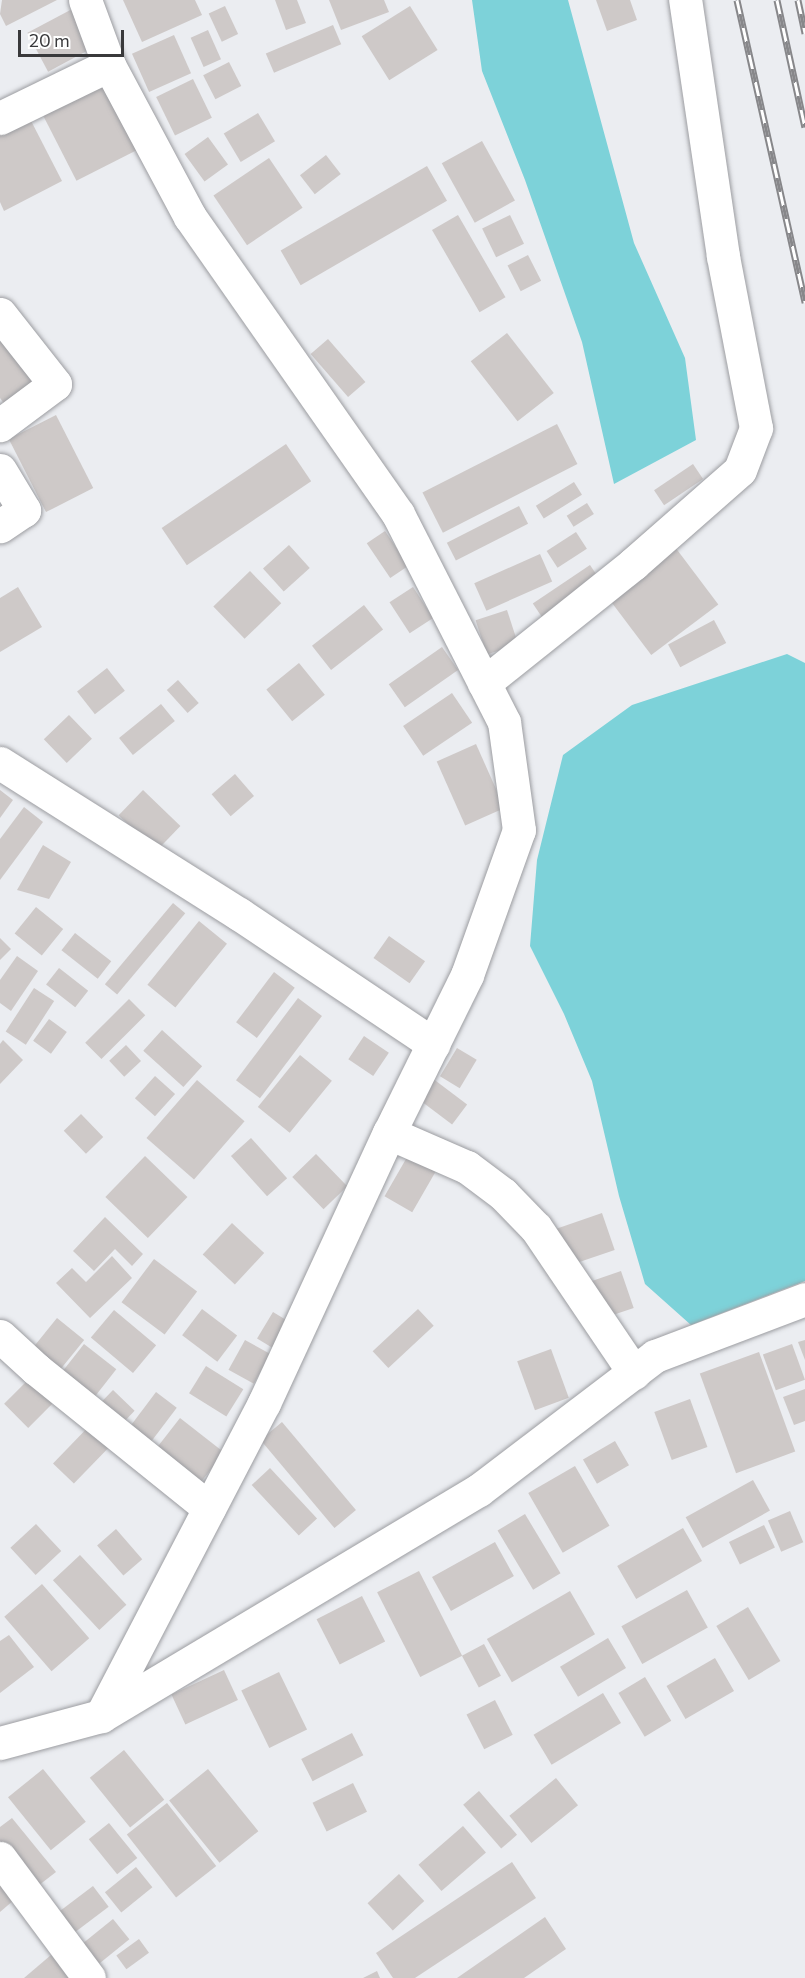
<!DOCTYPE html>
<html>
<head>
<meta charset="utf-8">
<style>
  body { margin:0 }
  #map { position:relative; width:805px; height:1978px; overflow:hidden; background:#ebedf1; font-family:Commissioner,sans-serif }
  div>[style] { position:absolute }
  .water>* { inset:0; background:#7dd2d9 }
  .building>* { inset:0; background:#cec9c8; transform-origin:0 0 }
  .roads { filter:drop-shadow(0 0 2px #9c9da1) drop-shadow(0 0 2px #9c9da1) }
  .minor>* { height:33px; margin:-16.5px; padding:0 16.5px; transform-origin:16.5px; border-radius:16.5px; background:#fff }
  .rail>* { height:7px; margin-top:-3.5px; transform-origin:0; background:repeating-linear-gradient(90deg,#fff 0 14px,#87878a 0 28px); box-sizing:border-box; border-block:2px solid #87878a }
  span { translate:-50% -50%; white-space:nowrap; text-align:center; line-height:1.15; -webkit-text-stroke:6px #fff; paint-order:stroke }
  .scale { position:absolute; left:18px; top:30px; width:106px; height:27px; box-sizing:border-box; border:3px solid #39393b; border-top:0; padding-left:8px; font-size:18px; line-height:21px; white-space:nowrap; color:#39393b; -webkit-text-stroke:4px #fff; paint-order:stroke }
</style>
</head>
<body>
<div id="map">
  <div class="water">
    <i style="clip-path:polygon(472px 0,568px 0,634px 243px,685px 358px,696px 440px,614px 484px,582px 342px,525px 180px,482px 71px)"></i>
    <i style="clip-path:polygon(787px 654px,805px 663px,805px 1281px,691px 1325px,645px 1284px,619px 1196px,592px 1081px,564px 1014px,530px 946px,537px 860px,563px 755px,632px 705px)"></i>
  </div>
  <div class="building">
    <i style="clip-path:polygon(2px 0,57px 0,6px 26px,0 14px)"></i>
    <i style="clip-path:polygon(123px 0,195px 0,202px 15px,142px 42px)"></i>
    <i style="clip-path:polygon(275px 0,297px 0,306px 23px,286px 30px)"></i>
    <i style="clip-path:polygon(329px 0,384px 0,389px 12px,341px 30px)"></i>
    <i style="clip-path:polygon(596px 0,630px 0,637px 20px,607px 31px)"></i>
    <i style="left:225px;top:6px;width:31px;height:18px;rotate:65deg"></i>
    <i style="left:410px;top:6px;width:52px;height:57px;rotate:58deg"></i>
    <i style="left:76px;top:7px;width:44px;height:55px;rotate:62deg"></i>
    <i style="left:333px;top:25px;width:21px;height:73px;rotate:67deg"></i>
    <i style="left:208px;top:30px;width:32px;height:19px;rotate:66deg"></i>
    <i style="left:174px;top:35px;width:42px;height:46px;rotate:66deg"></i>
    <i style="left:229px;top:62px;width:27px;height:29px;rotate:63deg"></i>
    <i style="left:193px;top:79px;width:43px;height:41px;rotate:64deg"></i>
    <i style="left:107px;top:80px;width:76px;height:73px;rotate:63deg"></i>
    <i style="clip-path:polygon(27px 113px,62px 181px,4px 211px,0 202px,0 127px)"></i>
    <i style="left:258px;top:113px;width:33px;height:40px;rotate:59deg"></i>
    <i style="left:208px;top:137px;width:34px;height:29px;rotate:54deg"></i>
    <i style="left:482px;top:141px;width:68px;height:46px;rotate:61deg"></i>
    <i style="left:326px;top:155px;width:24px;height:33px;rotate:52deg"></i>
    <i style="left:269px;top:158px;width:60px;height:67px;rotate:56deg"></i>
    <i style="left:427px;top:166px;width:40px;height:169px;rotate:60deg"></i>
    <i style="left:458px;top:215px;width:95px;height:30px;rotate:60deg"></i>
    <i style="left:510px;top:215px;width:32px;height:31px;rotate:64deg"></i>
    <i style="left:528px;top:255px;width:29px;height:23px;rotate:63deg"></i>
    <i style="left:507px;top:333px;width:76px;height:46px;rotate:52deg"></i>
    <i style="clip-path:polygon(0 334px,38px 385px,8px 409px,0 398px)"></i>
    <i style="left:328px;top:339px;width:57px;height:23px;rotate:49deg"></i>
    <i style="left:56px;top:415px;width:82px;height:53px;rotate:63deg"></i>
    <i style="left:557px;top:424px;width:45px;height:151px;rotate:63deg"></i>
    <i style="left:286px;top:444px;width:45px;height:150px;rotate:56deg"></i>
    <i style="left:693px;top:464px;width:18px;height:47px;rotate:56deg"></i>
    <i style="left:574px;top:482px;width:15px;height:45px;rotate:58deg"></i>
    <i style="left:587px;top:503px;width:13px;height:24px;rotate:58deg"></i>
    <i style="left:519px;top:506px;width:20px;height:81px;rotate:63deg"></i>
    <i style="left:385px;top:531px;width:42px;height:22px;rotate:56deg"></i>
    <i style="left:576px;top:532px;width:20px;height:35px;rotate:57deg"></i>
    <i style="left:289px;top:545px;width:31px;height:35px;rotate:48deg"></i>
    <i style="left:675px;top:547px;width:72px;height:84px;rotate:53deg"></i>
    <i style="left:540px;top:554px;width:30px;height:72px;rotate:66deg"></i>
    <i style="left:590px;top:565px;width:22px;height:69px;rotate:56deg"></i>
    <i style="left:250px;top:571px;width:45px;height:51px;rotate:46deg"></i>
    <i style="clip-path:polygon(18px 587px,42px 627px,0 652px,0 598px)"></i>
    <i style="left:413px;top:587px;width:37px;height:28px;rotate:57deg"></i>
    <i style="left:364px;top:605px;width:31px;height:66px;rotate:52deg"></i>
    <i style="left:507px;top:610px;width:36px;height:33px;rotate:72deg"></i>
    <i style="left:714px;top:620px;width:26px;height:52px;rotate:62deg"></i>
    <i style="left:442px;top:647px;width:28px;height:65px;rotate:55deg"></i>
    <i style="left:299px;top:663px;width:41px;height:42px;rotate:51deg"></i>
    <i style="left:107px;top:668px;width:29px;height:38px;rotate:52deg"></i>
    <i style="left:178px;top:680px;width:31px;height:15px;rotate:48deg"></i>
    <i style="left:452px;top:693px;width:36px;height:59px;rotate:56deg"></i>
    <i style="left:161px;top:704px;width:22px;height:54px;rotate:51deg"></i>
    <i style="left:69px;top:715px;width:33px;height:35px;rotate:46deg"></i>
    <i style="left:476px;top:744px;width:70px;height:43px;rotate:66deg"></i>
    <i style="left:235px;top:774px;width:29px;height:31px;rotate:49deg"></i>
    <i style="clip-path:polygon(0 790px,13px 800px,0 818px)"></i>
    <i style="left:143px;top:790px;width:52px;height:35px;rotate:44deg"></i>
    <i style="clip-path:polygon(24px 807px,43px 822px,0 880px,0 839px)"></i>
    <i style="clip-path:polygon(43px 845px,71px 862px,49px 899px,17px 890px)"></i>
    <i style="left:173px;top:903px;width:16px;height:106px;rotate:40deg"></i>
    <i style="left:36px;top:907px;width:35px;height:34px;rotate:39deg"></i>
    <i style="left:199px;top:921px;width:36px;height:82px;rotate:39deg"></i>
    <i style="left:75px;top:933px;width:46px;height:22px;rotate:38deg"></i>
    <i style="left:389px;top:936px;width:44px;height:27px;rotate:35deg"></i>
    <i style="clip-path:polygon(0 938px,11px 949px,0 960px)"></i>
    <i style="clip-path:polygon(17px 956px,38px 971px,11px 1011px,0 1003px,0 980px)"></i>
    <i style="left:59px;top:968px;width:37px;height:21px;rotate:38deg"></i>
    <i style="left:274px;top:972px;width:26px;height:63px;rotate:37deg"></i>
    <i style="left:34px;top:988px;width:24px;height:52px;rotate:33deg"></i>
    <i style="left:298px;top:998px;width:30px;height:103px;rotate:37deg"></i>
    <i style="left:129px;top:999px;width:23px;height:62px;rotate:45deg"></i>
    <i style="left:49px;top:1019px;width:22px;height:27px;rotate:36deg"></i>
    <i style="left:162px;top:1030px;width:54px;height:28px;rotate:42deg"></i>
    <i style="left:364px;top:1036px;width:30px;height:28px;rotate:34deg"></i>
    <i style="clip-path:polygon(3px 1040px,23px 1060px,0 1084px,0 1044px)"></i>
    <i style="left:126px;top:1045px;width:22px;height:23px;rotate:47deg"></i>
    <i style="left:457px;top:1048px;width:23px;height:33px;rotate:31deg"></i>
    <i style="left:300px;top:1055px;width:41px;height:67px;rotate:39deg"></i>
    <i style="left:155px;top:1076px;width:27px;height:30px;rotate:42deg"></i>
    <i style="left:432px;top:1078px;width:44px;height:25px;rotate:37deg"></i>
    <i style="left:197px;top:1080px;width:63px;height:77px;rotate:41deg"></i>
    <i style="left:81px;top:1114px;width:32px;height:24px;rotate:46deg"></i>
    <i style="left:251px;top:1138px;width:54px;height:27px;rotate:48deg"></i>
    <i style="left:410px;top:1152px;width:32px;height:51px;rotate:30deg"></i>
    <i style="left:316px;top:1154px;width:45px;height:33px;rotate:46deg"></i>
    <i style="left:145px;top:1156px;width:59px;height:57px;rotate:44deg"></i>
    <i style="left:602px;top:1213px;width:39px;height:49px;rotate:71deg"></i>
    <i style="clip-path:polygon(105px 1217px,143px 1254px,132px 1266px,115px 1249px,94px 1271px,73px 1251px)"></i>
    <i style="left:232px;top:1223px;width:44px;height:43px;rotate:43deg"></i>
    <i style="clip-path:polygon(112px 1256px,132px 1278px,90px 1318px,56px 1283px,72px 1268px,86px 1282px)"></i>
    <i style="left:154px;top:1259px;width:54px;height:54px;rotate:37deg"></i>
    <i style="left:621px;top:1271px;width:39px;height:33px;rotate:71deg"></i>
    <i style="left:202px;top:1309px;width:44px;height:33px;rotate:37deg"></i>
    <i style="left:418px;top:1309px;width:23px;height:62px;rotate:47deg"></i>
    <i style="left:114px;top:1310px;width:55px;height:36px;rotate:40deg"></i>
    <i style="left:273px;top:1312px;width:26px;height:31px;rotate:31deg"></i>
    <i style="left:57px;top:1318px;width:35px;height:37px;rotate:39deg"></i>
    <i style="left:245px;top:1340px;width:29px;height:34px;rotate:29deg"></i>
    <i style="clip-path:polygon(805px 1340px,805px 1360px,798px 1342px)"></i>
    <i style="left:84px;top:1344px;width:41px;height:36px;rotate:38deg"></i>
    <i style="left:792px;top:1344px;width:38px;height:31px;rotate:70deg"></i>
    <i style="left:551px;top:1349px;width:52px;height:36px;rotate:70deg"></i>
    <i style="left:759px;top:1352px;width:106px;height:63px;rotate:70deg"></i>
    <i style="left:206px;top:1366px;width:44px;height:32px;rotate:32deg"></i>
    <i style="left:31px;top:1377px;width:34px;height:38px;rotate:45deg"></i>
    <i style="clip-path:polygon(805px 1389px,805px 1421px,794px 1425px,783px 1397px)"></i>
    <i style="left:113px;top:1390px;width:30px;height:23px;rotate:44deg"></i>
    <i style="left:156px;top:1392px;width:26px;height:49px;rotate:37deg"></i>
    <i style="left:690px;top:1399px;width:51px;height:38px;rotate:70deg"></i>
    <i style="left:180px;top:1418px;width:56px;height:43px;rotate:38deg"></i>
    <i style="left:94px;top:1421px;width:29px;height:59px;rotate:44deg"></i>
    <i style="left:282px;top:1422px;width:115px;height:28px;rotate:50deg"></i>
    <i style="left:615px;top:1441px;width:28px;height:37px;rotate:60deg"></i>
    <i style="left:575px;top:1466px;width:69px;height:54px;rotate:60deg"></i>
    <i style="left:270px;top:1468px;width:69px;height:25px;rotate:47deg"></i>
    <i style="left:753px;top:1480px;width:35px;height:77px;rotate:61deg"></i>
    <i style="left:790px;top:1511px;width:34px;height:24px;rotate:67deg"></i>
    <i style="left:525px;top:1514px;width:69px;height:32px;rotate:59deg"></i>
    <i style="left:36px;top:1524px;width:37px;height:35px;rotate:47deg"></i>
    <i style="left:764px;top:1525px;width:25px;height:39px;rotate:64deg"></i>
    <i style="left:683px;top:1528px;width:38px;height:76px;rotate:60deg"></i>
    <i style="left:116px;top:1529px;width:40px;height:25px;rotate:49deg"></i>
    <i style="left:495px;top:1542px;width:39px;height:72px;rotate:61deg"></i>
    <i style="left:80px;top:1555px;width:68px;height:37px;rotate:47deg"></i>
    <i style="left:419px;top:1571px;width:95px;height:47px;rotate:63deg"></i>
    <i style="left:42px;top:1584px;width:72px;height:50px;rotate:49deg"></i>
    <i style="left:687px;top:1590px;width:43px;height:75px;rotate:61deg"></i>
    <i style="left:570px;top:1591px;width:50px;height:96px;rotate:60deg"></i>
    <i style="left:362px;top:1596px;width:51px;height:51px;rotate:63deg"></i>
    <i style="left:748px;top:1607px;width:63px;height:37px;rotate:59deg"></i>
    <i style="clip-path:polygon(9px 1635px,34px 1667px,0 1693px,0 1641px)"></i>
    <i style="left:608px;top:1638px;width:35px;height:56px;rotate:59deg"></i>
    <i style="left:484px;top:1644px;width:36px;height:25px;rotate:62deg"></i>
    <i style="left:715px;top:1658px;width:38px;height:56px;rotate:60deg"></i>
    <i style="left:224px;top:1670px;width:33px;height:58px;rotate:65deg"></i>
    <i style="left:279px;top:1672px;width:64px;height:42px;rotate:64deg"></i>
    <i style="left:645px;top:1677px;width:51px;height:31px;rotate:59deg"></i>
    <i style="left:603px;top:1693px;width:35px;height:81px;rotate:59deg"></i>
    <i style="left:495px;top:1700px;width:39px;height:32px;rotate:63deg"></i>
    <i style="left:352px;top:1733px;width:25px;height:57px;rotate:63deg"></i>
    <i style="left:124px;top:1750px;width:64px;height:44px;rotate:51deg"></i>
    <i style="left:43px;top:1769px;width:68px;height:45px;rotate:51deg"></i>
    <i style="left:208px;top:1769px;width:80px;height:50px;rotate:51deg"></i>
    <i style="left:556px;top:1778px;width:35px;height:60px;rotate:51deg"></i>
    <i style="left:353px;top:1783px;width:32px;height:45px;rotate:64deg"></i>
    <i style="left:479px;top:1791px;width:58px;height:21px;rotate:49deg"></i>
    <i style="left:167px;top:1803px;width:80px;height:51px;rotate:52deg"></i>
    <i style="clip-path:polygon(12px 1818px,56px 1872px,34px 1889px,0 1848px,0 1827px)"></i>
    <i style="left:109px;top:1823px;width:45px;height:26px;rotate:51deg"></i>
    <i style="left:463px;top:1826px;width:35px;height:59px;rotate:49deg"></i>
    <i style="clip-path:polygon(512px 1862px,536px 1898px,415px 1978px,393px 1978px,376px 1953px)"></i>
    <i style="left:136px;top:1867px;width:26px;height:40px;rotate:51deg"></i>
    <i style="left:399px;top:1874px;width:37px;height:43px;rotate:47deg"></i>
    <i style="clip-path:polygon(0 1885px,14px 1900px,0 1912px)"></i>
    <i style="left:93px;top:1886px;width:26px;height:48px;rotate:53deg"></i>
    <i style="clip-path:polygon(545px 1917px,566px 1949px,524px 1978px,457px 1978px)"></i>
    <i style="left:113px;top:1919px;width:26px;height:43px;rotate:51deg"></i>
    <i style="left:139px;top:1939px;width:17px;height:28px;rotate:54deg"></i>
    <i style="clip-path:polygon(51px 1955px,71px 1978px,24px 1978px)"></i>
    <i style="clip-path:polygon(377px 1971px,380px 1978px,363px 1978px)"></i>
  </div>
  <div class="roads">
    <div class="minor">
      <i style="left:0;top:118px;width:121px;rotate:-25.9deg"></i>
      <i style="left:0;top:314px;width:89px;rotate:51.8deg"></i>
      <i style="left:55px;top:384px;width:69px;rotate:143.3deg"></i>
      <i style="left:0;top:470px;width:47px;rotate:59deg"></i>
      <i style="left:24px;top:510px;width:29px;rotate:146deg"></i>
      <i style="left:484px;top:683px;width:191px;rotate:-38.6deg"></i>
      <i style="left:633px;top:564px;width:142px;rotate:-41.3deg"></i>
      <i style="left:740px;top:470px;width:45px;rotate:-69.1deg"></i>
      <i style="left:756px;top:428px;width:175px;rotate:-100.9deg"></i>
      <i style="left:723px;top:256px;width:259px;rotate:-98.4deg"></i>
      <i style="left:0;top:763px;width:283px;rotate:32.3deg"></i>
      <i style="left:239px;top:914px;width:234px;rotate:33.8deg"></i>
      <i style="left:389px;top:1133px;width:85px;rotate:23.6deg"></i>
      <i style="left:467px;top:1167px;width:45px;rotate:36.9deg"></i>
      <i style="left:503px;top:1194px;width:47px;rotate:45.9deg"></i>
      <i style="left:536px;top:1228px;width:175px;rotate:55.9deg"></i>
      <i style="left:0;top:1336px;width:49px;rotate:42.5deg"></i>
      <i style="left:36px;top:1369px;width:222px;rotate:38.8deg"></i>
      <i style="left:101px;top:1716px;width:440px;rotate:-30.9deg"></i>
      <i style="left:479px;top:1490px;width:221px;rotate:-37.3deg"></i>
      <i style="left:655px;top:1356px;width:160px;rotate:-20.8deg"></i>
      <i style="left:0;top:1743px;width:105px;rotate:-15deg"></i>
      <i style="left:101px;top:1716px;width:353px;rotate:-62.5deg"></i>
      <i style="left:264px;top:1403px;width:298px;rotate:-65.2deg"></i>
      <i style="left:389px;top:1133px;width:176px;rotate:-63.7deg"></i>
      <i style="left:467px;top:975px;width:154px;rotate:-70.3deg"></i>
      <i style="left:519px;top:830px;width:109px;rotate:-97.9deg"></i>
      <i style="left:504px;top:722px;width:233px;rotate:-117deg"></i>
      <i style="left:398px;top:514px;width:363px;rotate:-125deg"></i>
      <i style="left:190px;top:217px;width:172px;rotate:-118.1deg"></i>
      <i style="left:109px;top:65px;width:69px;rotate:-110.3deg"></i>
      <i style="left:0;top:1858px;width:149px;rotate:53.4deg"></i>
    </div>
  </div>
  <div class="rail">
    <i style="left:737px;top:0;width:310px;rotate:77.3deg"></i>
    <i style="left:777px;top:0;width:130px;rotate:77.6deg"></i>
    <i style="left:798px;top:0;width:34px;rotate:78deg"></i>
  </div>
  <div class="scale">20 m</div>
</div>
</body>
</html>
